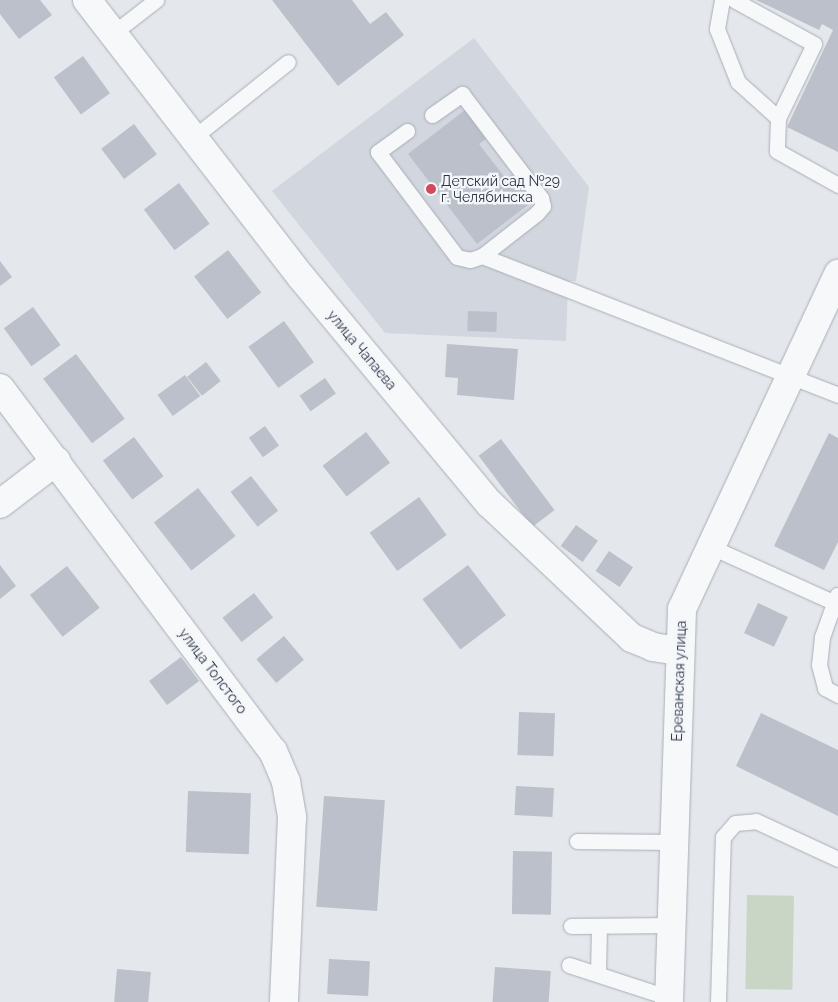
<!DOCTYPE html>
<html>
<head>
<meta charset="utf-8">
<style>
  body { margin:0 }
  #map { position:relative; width:838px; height:1002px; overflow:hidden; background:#e4e7ec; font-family:Raleway,sans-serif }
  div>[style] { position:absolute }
  .built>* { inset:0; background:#d2d6de }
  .green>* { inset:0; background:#c9d6c5; transform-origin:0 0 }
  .building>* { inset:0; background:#bbc0ca; transform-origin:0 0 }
  .roads { filter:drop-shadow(0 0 1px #a9aeb7) drop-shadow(0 0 1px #a9aeb7) }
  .lane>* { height:15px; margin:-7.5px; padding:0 7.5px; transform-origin:7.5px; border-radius:7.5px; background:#f7f8fa }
  .street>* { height:28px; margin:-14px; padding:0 14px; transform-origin:14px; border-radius:14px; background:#f7f8fa }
  .dots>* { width:14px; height:14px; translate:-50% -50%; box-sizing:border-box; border:2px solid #f4f6f9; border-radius:50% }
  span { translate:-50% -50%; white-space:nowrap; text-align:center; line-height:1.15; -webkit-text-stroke:4.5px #f4f6f9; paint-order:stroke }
  .poi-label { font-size:14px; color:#2b3445 }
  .left { translate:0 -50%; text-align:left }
  .street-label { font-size:14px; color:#2b3445 }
</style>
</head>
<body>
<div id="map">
  <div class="built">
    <i style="clip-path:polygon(474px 38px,589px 187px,576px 281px,568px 281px,566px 341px,385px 333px,272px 191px)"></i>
  </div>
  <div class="green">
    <i style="left:747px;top:895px;width:47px;height:94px;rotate:1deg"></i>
  </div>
  <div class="building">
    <i style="clip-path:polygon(0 0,40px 0,52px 15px,19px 39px,0 14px)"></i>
    <i style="clip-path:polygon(272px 0,352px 0,370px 24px,386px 12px,404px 35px,338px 86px)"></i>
    <i style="clip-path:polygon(756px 0,838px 0,838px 152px,787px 127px,833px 30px,822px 24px,819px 30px)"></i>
    <i style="left:83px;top:56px;width:46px;height:36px;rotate:54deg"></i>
    <i style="clip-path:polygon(465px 110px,486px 139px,479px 144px,506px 179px,513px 174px,533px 201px,477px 244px,408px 154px)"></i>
    <i style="left:134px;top:124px;width:38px;height:41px;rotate:53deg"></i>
    <i style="left:179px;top:183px;width:51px;height:44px;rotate:53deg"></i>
    <i style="left:228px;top:250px;width:54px;height:43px;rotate:52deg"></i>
    <i style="clip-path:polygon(0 261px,12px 277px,0 286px)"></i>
    <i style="left:33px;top:307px;width:47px;height:36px;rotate:54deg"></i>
    <i style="left:468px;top:311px;width:29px;height:20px;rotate:2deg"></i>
    <i style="left:284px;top:321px;width:51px;height:44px;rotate:54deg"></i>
    <i style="clip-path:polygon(447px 344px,518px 349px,514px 400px,457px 395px,458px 378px,445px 377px)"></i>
    <i style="left:76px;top:354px;width:81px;height:41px;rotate:53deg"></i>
    <i style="left:206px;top:362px;width:24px;height:24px;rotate:52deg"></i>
    <i style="left:185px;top:375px;width:26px;height:34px;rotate:54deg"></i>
    <i style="left:325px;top:378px;width:19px;height:31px;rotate:55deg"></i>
    <i style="left:265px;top:426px;width:24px;height:20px;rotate:54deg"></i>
    <i style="left:366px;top:432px;width:39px;height:55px;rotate:52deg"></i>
    <i style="clip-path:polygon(829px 433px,838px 438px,838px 542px,824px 570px,774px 546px)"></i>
    <i style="left:134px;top:437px;width:49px;height:39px;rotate:53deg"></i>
    <i style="left:501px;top:439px;width:89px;height:28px;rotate:53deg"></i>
    <i style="left:251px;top:476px;width:44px;height:26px;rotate:52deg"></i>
    <i style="left:198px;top:488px;width:61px;height:56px;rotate:52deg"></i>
    <i style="left:419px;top:497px;width:47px;height:61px;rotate:54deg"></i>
    <i style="left:576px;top:525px;width:27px;height:26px;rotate:36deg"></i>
    <i style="left:609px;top:551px;width:29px;height:24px;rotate:34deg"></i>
    <i style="clip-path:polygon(0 565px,16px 586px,0 599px)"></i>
    <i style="left:468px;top:565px;width:63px;height:57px;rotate:53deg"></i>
    <i style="left:67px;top:566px;width:53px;height:47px;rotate:52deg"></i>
    <i style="left:254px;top:593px;width:31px;height:40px;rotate:52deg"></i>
    <i style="left:758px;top:603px;width:33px;height:33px;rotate:25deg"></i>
    <i style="left:284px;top:636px;width:31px;height:36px;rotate:50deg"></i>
    <i style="left:181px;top:657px;width:30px;height:40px;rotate:53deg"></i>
    <i style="left:519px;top:712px;width:36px;height:43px;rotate:2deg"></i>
    <i style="clip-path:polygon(761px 713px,838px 750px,838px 816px,736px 766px)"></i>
    <i style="left:516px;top:786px;width:38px;height:29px;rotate:3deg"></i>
    <i style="left:188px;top:791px;width:63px;height:61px;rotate:2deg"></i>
    <i style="left:324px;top:796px;width:61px;height:111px;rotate:4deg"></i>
    <i style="left:513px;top:851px;width:39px;height:63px;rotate:1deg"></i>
    <i style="left:329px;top:959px;width:41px;height:35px;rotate:3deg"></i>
    <i style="left:495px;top:967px;width:56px;height:35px;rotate:4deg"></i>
    <i style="left:117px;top:969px;width:34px;height:33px;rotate:5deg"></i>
  </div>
  <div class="roads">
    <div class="lane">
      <i style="left:722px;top:0;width:29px;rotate:100deg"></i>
      <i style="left:717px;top:29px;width:57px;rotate:68.4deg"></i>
      <i style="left:738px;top:82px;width:54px;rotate:42deg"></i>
      <i style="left:734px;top:0;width:91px;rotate:28.8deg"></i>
      <i style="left:814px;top:44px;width:82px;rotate:115.9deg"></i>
      <i style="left:778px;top:118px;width:33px;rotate:92deg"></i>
      <i style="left:777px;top:151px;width:70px;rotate:29.1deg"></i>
      <i style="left:112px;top:34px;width:56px;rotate:-37.7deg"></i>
      <i style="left:432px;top:115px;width:37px;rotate:-35deg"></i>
      <i style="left:462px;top:94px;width:131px;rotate:52.8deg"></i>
      <i style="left:541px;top:198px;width:8px;rotate:76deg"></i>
      <i style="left:543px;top:206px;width:9px;rotate:131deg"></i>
      <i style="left:537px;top:213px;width:70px;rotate:142deg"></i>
      <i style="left:407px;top:131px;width:36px;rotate:144deg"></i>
      <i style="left:378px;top:152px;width:131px;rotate:53deg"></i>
      <i style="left:457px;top:257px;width:13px;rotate:13deg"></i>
      <i style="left:470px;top:260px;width:13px;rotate:-18deg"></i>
      <i style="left:482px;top:256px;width:382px;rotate:21.3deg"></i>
      <i style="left:194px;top:137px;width:120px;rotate:-38.6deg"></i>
      <i style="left:709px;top:546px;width:136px;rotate:24.3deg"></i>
      <i style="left:837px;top:595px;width:45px;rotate:109.7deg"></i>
      <i style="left:822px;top:637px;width:28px;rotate:96deg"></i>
      <i style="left:819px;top:665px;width:24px;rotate:75deg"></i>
      <i style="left:825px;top:688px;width:15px;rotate:28deg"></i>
      <i style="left:577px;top:841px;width:97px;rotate:0.6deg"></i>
      <i style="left:571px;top:926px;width:101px;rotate:-0.6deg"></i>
      <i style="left:569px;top:965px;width:106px;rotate:18.1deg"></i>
      <i style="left:598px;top:974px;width:48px;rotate:-88.8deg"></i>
      <i style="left:718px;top:1002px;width:165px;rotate:-88.3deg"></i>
      <i style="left:723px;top:837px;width:18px;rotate:-49deg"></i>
      <i style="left:735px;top:823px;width:21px;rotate:-5deg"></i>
      <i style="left:756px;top:821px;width:90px;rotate:24.9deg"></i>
    </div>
    <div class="street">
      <i style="left:87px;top:0;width:351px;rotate:52.3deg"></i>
      <i style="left:302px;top:278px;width:293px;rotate:50.3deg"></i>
      <i style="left:489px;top:503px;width:197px;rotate:43.4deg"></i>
      <i style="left:632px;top:638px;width:23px;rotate:23deg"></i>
      <i style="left:653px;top:647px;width:26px;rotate:9deg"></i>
      <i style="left:0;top:388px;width:454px;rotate:53.1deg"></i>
      <i style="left:273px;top:751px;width:34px;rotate:67deg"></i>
      <i style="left:286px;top:782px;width:36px;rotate:80deg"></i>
      <i style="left:292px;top:817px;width:185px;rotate:92.5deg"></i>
      <i style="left:0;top:504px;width:71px;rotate:-37.5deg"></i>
      <i style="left:669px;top:1002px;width:393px;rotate:-88.1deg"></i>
      <i style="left:682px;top:609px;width:370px;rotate:-65deg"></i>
    </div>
  </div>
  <div class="dots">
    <i style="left:431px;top:189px;background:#d1495b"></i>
  </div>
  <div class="poi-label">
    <span class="left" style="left:441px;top:189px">Детский сад №29<br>г. Челябинска</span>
  </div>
  <div class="street-label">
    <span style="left:362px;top:350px;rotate:50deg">улица Чапаева</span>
    <span style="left:213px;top:671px;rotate:53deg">улица Толстого</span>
    <span style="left:679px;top:681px;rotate:-88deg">Ереванская улица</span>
  </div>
</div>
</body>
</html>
